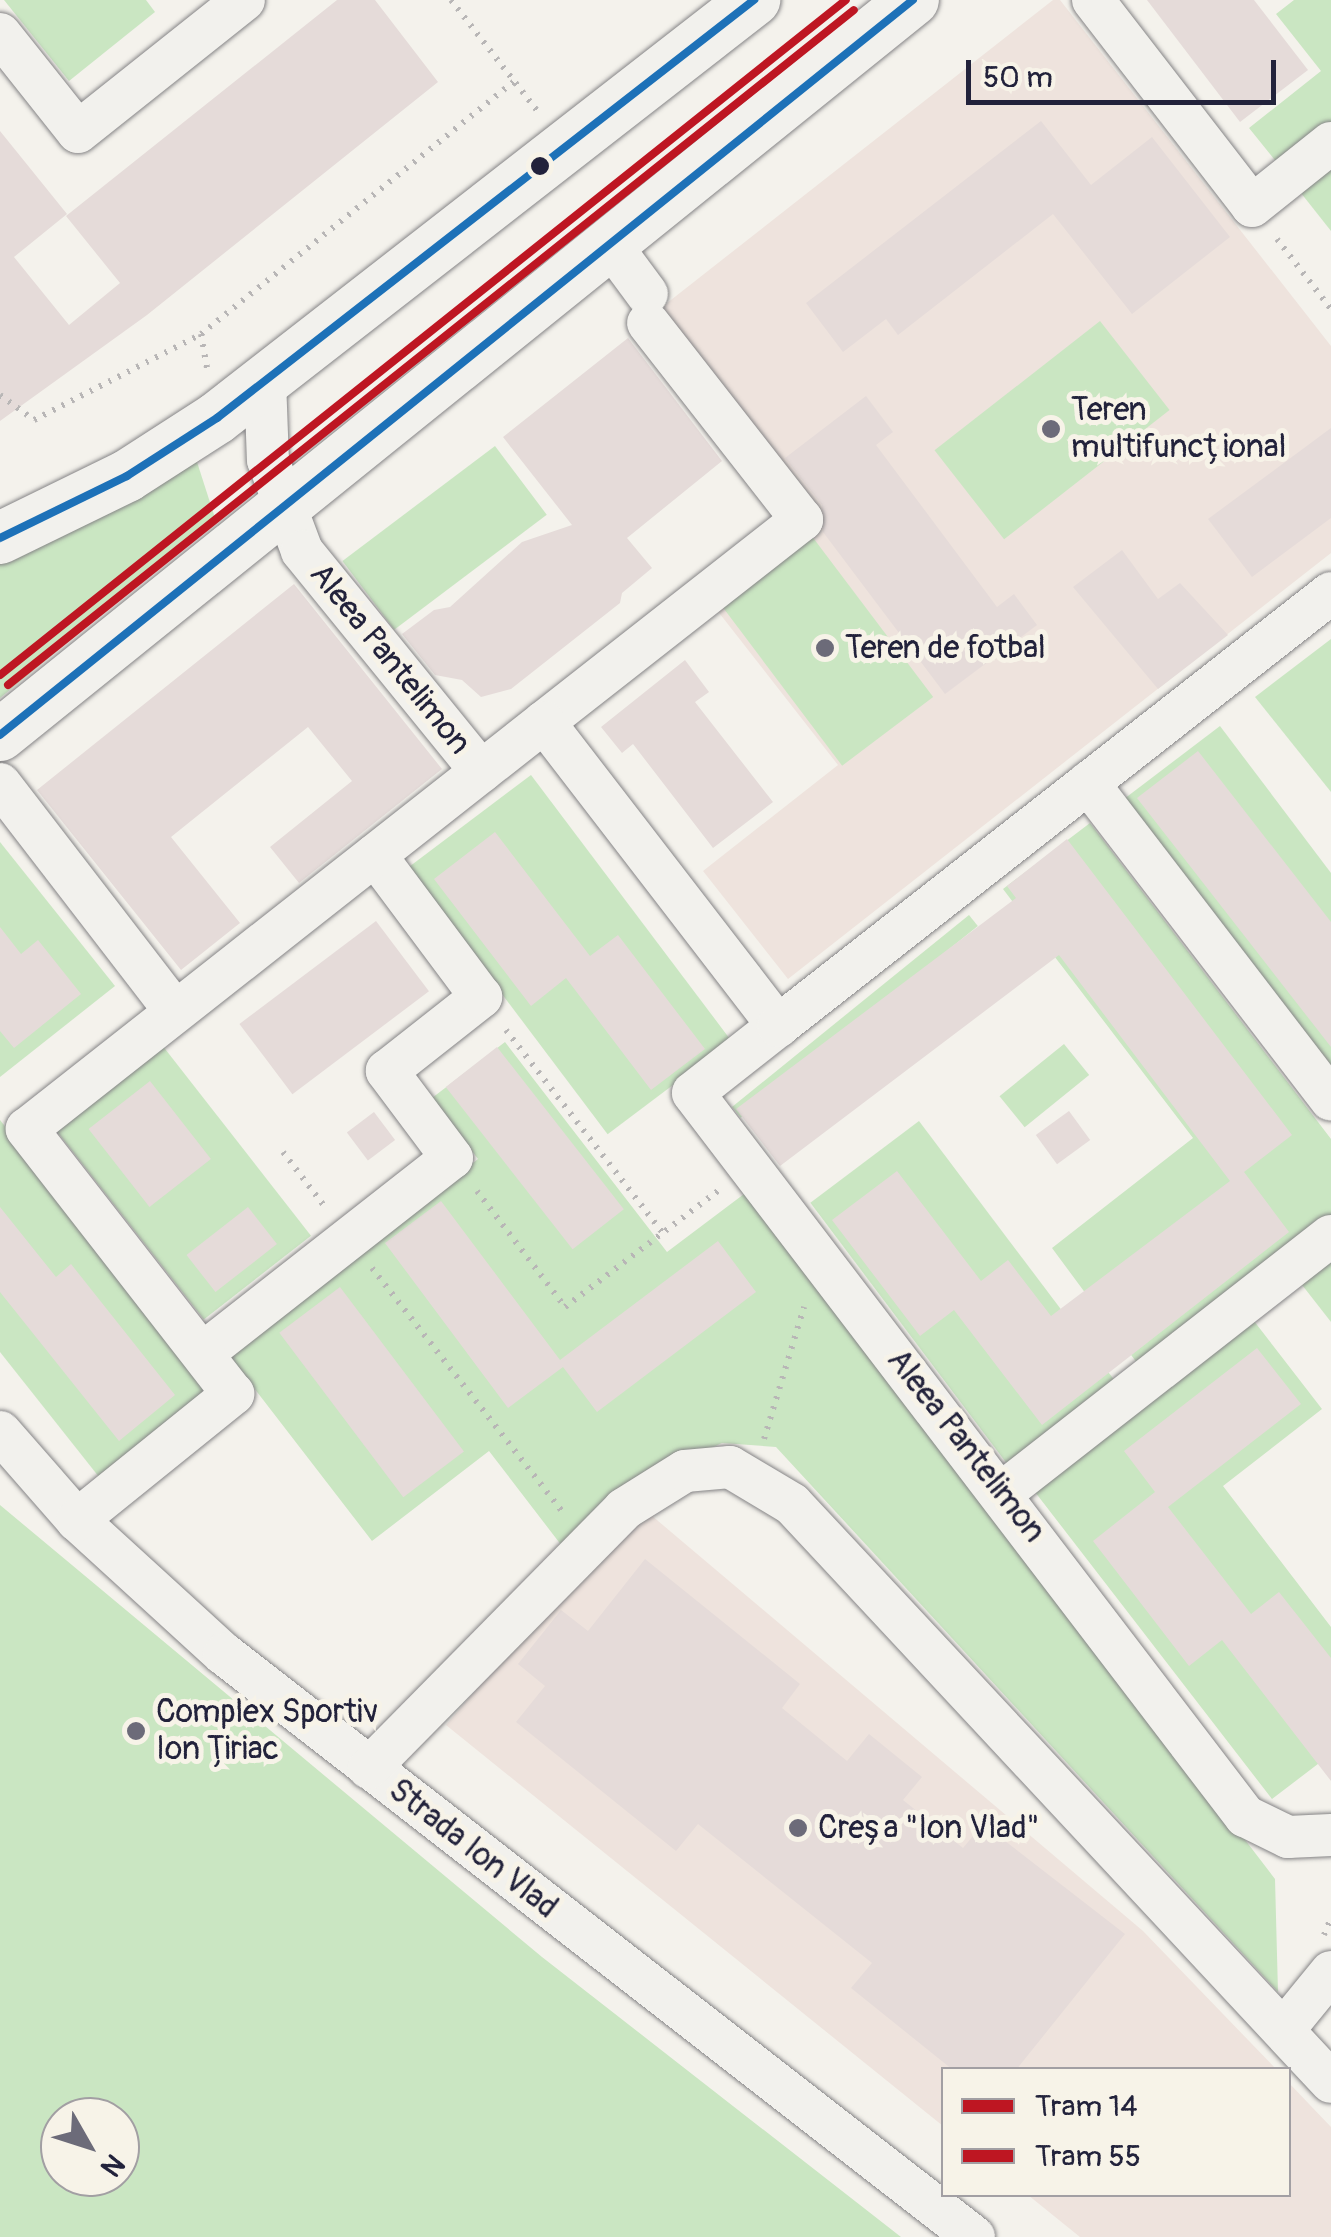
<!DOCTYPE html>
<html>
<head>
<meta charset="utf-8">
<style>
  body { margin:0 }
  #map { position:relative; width:1331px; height:2237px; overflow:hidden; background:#f4f2ec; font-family:Pangolin,sans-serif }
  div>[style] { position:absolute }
  .built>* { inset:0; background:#eee3dd }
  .green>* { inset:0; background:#cae6c2; transform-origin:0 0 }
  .building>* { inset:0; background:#e5dbd9; transform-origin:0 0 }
  .path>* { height:6px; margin-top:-3px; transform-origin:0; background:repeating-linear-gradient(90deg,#b8b6b6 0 2.5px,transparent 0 10.5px) }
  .roads { filter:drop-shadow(0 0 2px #858486) drop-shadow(0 0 2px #858486) }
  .minor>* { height:42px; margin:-21px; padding:0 21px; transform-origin:21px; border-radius:21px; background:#f2f1ed }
  .major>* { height:52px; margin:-26px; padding:0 26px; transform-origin:26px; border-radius:26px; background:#f2f1ed }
  .bus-1>* { height:8px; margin:-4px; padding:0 4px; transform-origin:4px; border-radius:4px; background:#1d71b8 }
  .tram-1>* { height:8px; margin:-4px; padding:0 4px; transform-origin:4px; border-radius:4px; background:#be1622 }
  .tram-2>* { height:8px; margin:-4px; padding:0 4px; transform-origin:4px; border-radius:4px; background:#be1622 }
  .dots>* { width:28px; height:28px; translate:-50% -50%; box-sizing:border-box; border:5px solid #f7f3e8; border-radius:50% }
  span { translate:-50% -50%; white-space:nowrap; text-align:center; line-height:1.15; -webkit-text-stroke:10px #f7f3e8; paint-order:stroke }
  .poi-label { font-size:32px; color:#22223b }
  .left { translate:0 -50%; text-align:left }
  .street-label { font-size:32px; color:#22223b }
  .legend { position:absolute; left:941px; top:2067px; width:350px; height:130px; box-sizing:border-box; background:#f7f3e8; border:2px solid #a29fa3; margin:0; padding:12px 18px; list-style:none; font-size:30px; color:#22223b }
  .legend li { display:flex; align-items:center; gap:20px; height:50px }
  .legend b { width:50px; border:2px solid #a29fa3 }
  .north { position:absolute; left:40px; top:2097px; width:100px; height:100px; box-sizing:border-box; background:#f7f3e8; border:2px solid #a29fa3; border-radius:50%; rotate:129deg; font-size:28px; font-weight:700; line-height:40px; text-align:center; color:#22223b }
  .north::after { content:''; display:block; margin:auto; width:35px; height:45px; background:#6c6b79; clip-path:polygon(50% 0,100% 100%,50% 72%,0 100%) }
  .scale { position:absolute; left:966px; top:60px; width:310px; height:45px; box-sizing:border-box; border:5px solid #22223b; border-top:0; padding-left:12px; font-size:30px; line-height:35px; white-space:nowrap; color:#22223b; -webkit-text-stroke:8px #f7f3e8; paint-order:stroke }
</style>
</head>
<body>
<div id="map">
  <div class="built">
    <i style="clip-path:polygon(1053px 0,1060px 0,1331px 346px,1331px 553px,788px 979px,703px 871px,838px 765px,709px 600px,808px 522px,648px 318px)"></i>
    <i style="clip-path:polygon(651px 1515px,1143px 1931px,1276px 2069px,944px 2070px,943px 2126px,446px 1725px,574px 1575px)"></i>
    <i style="clip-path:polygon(1289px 2083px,1331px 2127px,1331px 2237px,1080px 2237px,1028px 2195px,1288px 2194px)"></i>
  </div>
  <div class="green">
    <i style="clip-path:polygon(4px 0,146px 0,155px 12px,69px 81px)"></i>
    <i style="clip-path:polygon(1294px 0,1331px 0,1331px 130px,1282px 169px,1249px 128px,1321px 71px,1276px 14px)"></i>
    <i style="clip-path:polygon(1331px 162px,1331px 231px,1297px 188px)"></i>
    <i style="left:1100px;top:321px;width:113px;height:210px;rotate:52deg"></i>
    <i style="left:495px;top:446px;width:86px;height:191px;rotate:53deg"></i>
    <i style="clip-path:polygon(197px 462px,216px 521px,0 698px,0 559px)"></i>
    <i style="left:808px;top:531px;width:208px;height:114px;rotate:53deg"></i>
    <i style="clip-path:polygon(1331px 639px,1331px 792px,1255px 697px)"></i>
    <i style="clip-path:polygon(1220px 726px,1331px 873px,1331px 1066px,1124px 799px)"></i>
    <i style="left:531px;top:775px;width:333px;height:155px;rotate:53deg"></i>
    <i style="clip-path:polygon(1090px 823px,1331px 1139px,1331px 1218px,1140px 1367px,1052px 1248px,1193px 1138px,1003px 889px)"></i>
    <i style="clip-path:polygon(0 842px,115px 986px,0 1077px)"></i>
    <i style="left:969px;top:915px;width:14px;height:305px;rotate:51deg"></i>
    <i style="clip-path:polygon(505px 1042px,667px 1252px,748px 1191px,1275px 1879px,1278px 1992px,776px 1447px,722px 1443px,658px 1473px,565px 1550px,489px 1451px,372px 1541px,227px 1353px,478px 1159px,432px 1098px)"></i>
    <i style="left:1064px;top:1044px;width:40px;height:83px;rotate:51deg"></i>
    <i style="left:162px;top:1045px;width:242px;height:136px;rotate:52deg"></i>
    <i style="clip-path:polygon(0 1120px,212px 1387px,99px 1477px,0 1352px)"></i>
    <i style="left:919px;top:1121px;width:326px;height:136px;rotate:53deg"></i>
    <i style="clip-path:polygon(1331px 1257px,1331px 1322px,1299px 1281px)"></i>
    <i style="clip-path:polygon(1254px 1321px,1322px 1409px,1223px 1486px,1331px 1627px,1331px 1754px,1272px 1799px,1035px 1492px)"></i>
    <i style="clip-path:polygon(evenodd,0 1505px,542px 1957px,901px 2237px,0 2237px,0 1505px,60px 2117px,120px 2117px,120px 2177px,60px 2177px,60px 2117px)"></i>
  </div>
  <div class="building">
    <i style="clip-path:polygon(337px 0,375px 0,438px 82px,147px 315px,0 421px,0 131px,67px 214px,14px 257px,69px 325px,120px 283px,66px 216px)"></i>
    <i style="clip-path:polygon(1147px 0,1254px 0,1308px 70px,1240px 122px)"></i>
    <i style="clip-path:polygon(1041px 121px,1091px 185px,1152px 137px,1230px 237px,1132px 314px,1053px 214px,898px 335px,886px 319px,843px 352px,806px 303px)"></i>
    <i style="clip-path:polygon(628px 338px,722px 461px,627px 538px,652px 568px,622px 593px,620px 603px,511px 689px,481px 697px,462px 680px,435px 675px,402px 634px,434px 610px,450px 607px,522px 542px,572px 525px,503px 437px)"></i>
    <i style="clip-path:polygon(866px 396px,893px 432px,876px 445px,997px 607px,1014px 594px,1037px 625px,945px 694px,823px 532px,822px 505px,785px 458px)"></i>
    <i style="clip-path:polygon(1331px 428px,1331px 518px,1252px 577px,1208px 519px)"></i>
    <i style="clip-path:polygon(1122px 550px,1158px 599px,1180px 583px,1228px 635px,1158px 689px,1073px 587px)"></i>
    <i style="clip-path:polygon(294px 584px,442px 769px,299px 883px,270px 847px,352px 781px,308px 727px,171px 837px,240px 923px,181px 970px,37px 790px)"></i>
    <i style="clip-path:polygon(685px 660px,709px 692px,695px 702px,773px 802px,713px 848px,633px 744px,622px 753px,601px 727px)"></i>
    <i style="clip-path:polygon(1198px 751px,1331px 922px,1331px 1047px,1137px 798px)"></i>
    <i style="clip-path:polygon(495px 832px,590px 956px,618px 935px,705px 1049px,651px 1090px,566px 978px,531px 1006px,434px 879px)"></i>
    <i style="clip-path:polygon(1067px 839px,1292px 1135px,1244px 1172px,1289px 1232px,1042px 1425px,954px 1310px,920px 1336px,832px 1220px,897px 1171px,981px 1281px,1008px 1260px,1051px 1316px,1230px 1181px,1059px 955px,780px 1166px,736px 1109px,1016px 898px,1007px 886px)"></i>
    <i style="left:376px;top:921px;width:88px;height:171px;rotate:53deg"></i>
    <i style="clip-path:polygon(0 927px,21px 954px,38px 940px,81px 994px,14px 1048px,0 1031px)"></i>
    <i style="left:497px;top:1047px;width:206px;height:65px;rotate:52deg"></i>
    <i style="left:150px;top:1081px;width:99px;height:78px;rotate:52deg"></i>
    <i style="left:1069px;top:1111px;width:36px;height:41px;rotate:54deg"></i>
    <i style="left:374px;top:1112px;width:35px;height:34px;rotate:53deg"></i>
    <i style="clip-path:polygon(441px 1201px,560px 1360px,718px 1241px,756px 1292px,597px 1412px,563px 1367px,508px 1408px,385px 1243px)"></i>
    <i style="clip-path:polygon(0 1207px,56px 1277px,71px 1264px,175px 1395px,119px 1441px,0 1292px)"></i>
    <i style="left:248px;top:1207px;width:47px;height:78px;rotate:52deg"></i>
    <i style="left:340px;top:1287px;width:206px;height:76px;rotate:53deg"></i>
    <i style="clip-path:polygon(1257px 1348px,1301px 1404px,1168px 1507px,1251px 1614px,1279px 1592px,1331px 1658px,1331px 1781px,1222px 1640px,1189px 1666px,1093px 1541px,1155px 1492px,1124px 1451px)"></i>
    <i style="clip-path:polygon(645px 1559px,800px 1684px,782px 1708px,847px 1761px,869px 1734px,922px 1777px,903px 1800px,963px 1848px,983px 1824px,1125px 1934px,1016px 2070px,953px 2070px,851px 1988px,872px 1963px,698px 1824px,676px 1851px,516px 1722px,545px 1686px,518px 1664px,561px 1610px,588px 1631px)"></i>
  </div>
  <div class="path">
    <i style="left:451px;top:0;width:143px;rotate:52.1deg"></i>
    <i style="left:1277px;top:239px;width:88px;rotate:52.4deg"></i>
    <i style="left:201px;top:334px;width:35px;rotate:80deg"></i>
    <i style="left:0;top:395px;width:42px;rotate:36.3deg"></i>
    <i style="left:34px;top:420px;width:188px;rotate:-27.2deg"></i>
    <i style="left:201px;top:334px;width:402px;rotate:-38.9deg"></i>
    <i style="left:506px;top:1030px;width:257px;rotate:52.3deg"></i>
    <i style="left:283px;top:1152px;width:69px;rotate:52.6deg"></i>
    <i style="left:477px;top:1191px;width:146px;rotate:52.8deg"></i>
    <i style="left:565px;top:1307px;width:192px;rotate:-37.2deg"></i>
    <i style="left:372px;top:1268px;width:312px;rotate:52deg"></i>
    <i style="left:764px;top:1439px;width:138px;rotate:-73.1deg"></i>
    <i style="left:1324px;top:1935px;width:18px;rotate:-68deg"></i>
  </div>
  <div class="roads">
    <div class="minor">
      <i style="left:1093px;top:0;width:260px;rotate:52.3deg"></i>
      <i style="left:1252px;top:206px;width:101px;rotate:-38.6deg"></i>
      <i style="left:0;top:34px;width:125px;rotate:51.5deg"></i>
      <i style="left:78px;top:132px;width:212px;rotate:-38.5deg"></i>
      <i style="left:610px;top:244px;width:62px;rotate:53.5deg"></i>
      <i style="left:265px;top:380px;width:80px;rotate:87.9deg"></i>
      <i style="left:268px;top:460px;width:97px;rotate:69.5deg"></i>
      <i style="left:302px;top:551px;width:284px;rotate:50.9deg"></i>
      <i style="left:544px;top:722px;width:328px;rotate:-38.1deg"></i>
      <i style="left:802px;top:520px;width:250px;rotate:-128deg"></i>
      <i style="left:1088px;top:783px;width:399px;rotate:52.5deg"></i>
      <i style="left:0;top:784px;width:287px;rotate:52.4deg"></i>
      <i style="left:778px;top:1026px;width:108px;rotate:141.8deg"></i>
      <i style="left:693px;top:1093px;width:910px;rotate:52.64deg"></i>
      <i style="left:1245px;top:1816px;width:48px;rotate:26deg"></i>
      <i style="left:1288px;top:1837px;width:43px;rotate:-2.7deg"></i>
      <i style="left:203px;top:1353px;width:316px;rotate:-38.1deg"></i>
      <i style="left:452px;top:1158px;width:109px;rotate:-126.8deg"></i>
      <i style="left:387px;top:1071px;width:120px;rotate:-38.2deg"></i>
      <i style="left:481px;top:997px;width:177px;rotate:-126.7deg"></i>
      <i style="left:0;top:1432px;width:117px;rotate:48.8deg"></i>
      <i style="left:77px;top:1520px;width:199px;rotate:42.4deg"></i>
      <i style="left:224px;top:1654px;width:950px;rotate:37.86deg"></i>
      <i style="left:1003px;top:1492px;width:416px;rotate:-38deg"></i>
      <i style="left:77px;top:1520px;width:201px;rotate:-38.9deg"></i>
      <i style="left:233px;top:1394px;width:336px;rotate:-127.9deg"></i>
      <i style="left:27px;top:1129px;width:658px;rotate:-38.21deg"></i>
      <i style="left:544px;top:722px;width:384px;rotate:52.4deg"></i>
      <i style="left:778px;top:1026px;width:702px;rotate:-38.06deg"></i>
      <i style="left:369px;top:1768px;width:363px;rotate:-45.4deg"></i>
      <i style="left:624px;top:1509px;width:72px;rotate:-31.9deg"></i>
      <i style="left:685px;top:1471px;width:45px;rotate:-5.1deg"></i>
      <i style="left:730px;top:1467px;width:72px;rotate:30.8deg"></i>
      <i style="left:792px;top:1504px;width:790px;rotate:47deg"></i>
      <i style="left:1286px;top:2027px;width:71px;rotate:-50.7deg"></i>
    </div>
    <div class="major">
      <i style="left:0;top:538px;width:141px;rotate:-26deg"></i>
      <i style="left:127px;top:476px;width:107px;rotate:-32.8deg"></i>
      <i style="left:217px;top:418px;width:681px;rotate:-37.9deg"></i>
      <i style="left:0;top:735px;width:1172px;rotate:-38.84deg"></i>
    </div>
  </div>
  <div class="bus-1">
    <i style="left:0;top:538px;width:141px;rotate:-26deg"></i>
    <i style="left:127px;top:476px;width:107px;rotate:-32.8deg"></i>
    <i style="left:217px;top:418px;width:681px;rotate:-37.9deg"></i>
    <i style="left:0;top:735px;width:1172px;rotate:-38.84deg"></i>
  </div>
  <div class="tram-1">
    <i style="left:0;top:675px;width:1082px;rotate:-38.59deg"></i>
  </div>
  <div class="tram-2">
    <i style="left:8px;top:685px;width:1082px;rotate:-38.59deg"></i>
  </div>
  <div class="dots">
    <i style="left:540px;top:166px;background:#22223b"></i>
    <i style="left:1051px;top:429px;background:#6c6b79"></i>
    <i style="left:825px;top:648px;background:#6c6b79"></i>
    <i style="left:136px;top:1731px;background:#6c6b79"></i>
    <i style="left:798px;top:1828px;background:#6c6b79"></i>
  </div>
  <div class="poi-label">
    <span class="left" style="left:1071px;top:429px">Teren<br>multifuncțional</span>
    <span class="left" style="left:845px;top:648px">Teren de fotbal</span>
    <span class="left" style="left:156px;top:1731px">Complex Sportiv<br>Ion Țiriac</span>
    <span class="left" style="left:818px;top:1828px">Creșa "Ion Vlad"</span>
  </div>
  <div class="street-label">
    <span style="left:390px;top:659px;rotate:51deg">Aleea Pantelimon</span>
    <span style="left:966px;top:1446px;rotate:52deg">Aleea Pantelimon</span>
    <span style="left:473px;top:1849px;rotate:38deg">Strada Ion Vlad</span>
  </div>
  <ul class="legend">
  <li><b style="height:12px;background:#be1622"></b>Tram 14</li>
  <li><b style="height:12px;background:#be1622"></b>Tram 55</li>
  </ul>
  <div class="north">N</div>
  <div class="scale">50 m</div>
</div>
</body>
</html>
